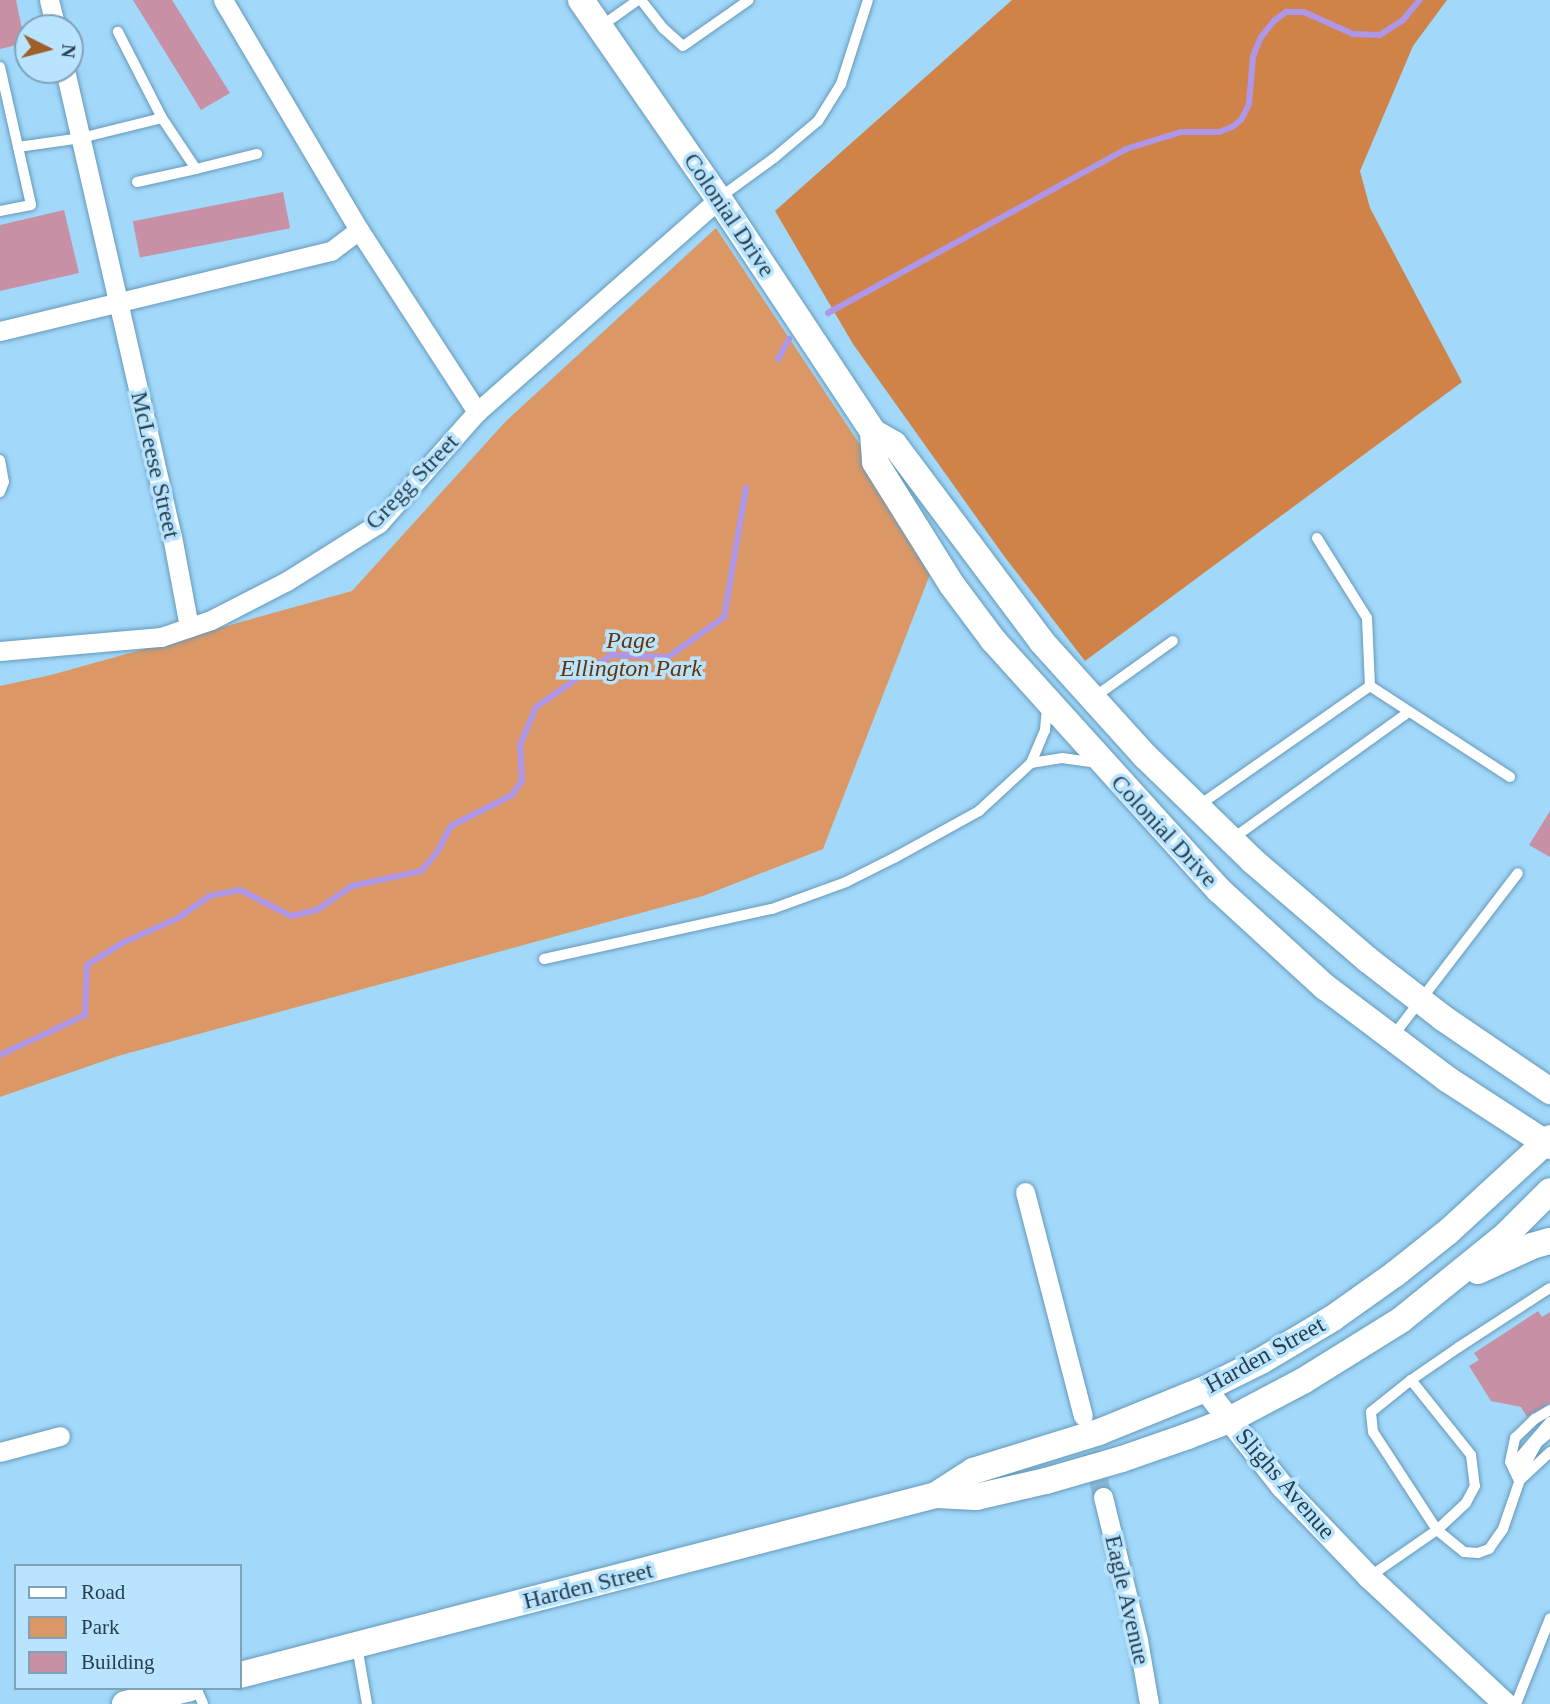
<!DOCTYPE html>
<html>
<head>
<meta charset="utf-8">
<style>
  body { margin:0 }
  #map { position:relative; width:1550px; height:1704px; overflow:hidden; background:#a2d8fa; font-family:"Times New Roman",serif }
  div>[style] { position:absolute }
  .green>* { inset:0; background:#db9866 }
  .forest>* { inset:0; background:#d08348 }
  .stream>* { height:6px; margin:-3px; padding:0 3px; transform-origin:3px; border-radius:3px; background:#ae96e9 }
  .building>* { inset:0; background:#c890a4; transform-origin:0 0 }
  .minor-tunnel>* { height:19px; margin-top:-9.5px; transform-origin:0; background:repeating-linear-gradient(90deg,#8ab9d7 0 19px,transparent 0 29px) }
  .roads { filter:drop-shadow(0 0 2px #6599b9) drop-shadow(0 0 2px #6599b9) }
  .service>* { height:10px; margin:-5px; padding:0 5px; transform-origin:5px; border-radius:5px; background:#fff }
  .minor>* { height:19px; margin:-9.5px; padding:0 9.5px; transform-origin:9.5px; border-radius:9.5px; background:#fff }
  .tertiary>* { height:23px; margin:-11.5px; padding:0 11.5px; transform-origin:11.5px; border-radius:11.5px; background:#fff }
  .secondary>* { height:26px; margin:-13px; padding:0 13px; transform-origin:13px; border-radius:13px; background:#fff }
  span { translate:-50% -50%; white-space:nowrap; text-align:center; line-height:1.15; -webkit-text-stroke:7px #b9e4ff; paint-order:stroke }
  .street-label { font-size:24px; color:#283e4b }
  .park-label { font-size:24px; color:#663404; font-style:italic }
  .legend { position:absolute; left:14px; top:1564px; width:228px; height:126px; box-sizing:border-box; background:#b9e4ff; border:2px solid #7fa2b7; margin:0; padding:9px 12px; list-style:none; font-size:21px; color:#283e4b }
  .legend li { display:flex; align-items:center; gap:14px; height:35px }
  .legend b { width:35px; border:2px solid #7fa2b7 }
  .north { position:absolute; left:14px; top:14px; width:70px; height:70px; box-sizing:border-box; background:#b9e4ff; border:2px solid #7fa2b7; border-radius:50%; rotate:96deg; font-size:19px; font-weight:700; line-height:28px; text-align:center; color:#283e4b }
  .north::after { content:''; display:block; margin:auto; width:24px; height:32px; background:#9f5e2a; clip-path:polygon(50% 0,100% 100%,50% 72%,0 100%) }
</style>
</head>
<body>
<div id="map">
  <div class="green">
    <i style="clip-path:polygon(716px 228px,936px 559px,823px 849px,703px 896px,118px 1056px,0 1097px,0 686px,51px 675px,352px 591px,506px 421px)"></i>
  </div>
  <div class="forest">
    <i style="clip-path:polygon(1012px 0,1447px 0,1413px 46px,1360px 171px,1370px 208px,1462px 382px,1085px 661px,1004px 556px,853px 344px,775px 211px)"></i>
  </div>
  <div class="stream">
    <i style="left:828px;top:313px;width:340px;rotate:-28.8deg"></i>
    <i style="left:1126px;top:149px;width:58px;rotate:-17.2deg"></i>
    <i style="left:1181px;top:132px;width:38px"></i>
    <i style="left:1219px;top:132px;width:14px;rotate:-21deg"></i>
    <i style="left:1232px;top:127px;width:11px;rotate:-38deg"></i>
    <i style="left:1241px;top:120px;width:18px;rotate:-63deg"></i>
    <i style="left:1249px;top:104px;width:48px;rotate:-85.2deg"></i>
    <i style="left:1253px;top:56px;width:21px;rotate:-67deg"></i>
    <i style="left:1261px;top:37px;width:22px;rotate:-51deg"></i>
    <i style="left:1275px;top:20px;width:14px;rotate:-36deg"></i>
    <i style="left:1286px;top:12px;width:18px"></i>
    <i style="left:1304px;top:12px;width:54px;rotate:24.2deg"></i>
    <i style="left:1353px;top:34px;width:27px;rotate:2deg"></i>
    <i style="left:1380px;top:35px;width:27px;rotate:-33deg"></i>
    <i style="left:1403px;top:20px;width:26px;rotate:-50deg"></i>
    <i style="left:778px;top:359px;width:23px;rotate:-61deg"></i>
    <i style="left:0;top:1055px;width:94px;rotate:-25.2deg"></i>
    <i style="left:85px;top:1015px;width:50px;rotate:-87.7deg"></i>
    <i style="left:87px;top:965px;width:39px;rotate:-32deg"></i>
    <i style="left:120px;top:944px;width:64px;rotate:-24.1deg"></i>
    <i style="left:178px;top:918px;width:38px;rotate:-35deg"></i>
    <i style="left:209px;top:896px;width:32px;rotate:-11deg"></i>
    <i style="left:240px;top:890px;width:57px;rotate:27deg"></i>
    <i style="left:291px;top:916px;width:27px;rotate:-13deg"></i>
    <i style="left:317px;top:910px;width:42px;rotate:-34.4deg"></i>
    <i style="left:352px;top:886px;width:71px;rotate:-12.3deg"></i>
    <i style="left:421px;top:871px;width:23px;rotate:-49deg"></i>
    <i style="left:436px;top:854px;width:32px;rotate:-62deg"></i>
    <i style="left:451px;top:826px;width:68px;rotate:-26.9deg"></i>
    <i style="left:512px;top:795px;width:18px;rotate:-56deg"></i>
    <i style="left:522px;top:780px;width:35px;rotate:-93deg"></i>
    <i style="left:520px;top:745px;width:41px;rotate:-67.2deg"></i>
    <i style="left:536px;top:707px;width:91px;rotate:-34.7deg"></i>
    <i style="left:611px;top:655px;width:57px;rotate:2deg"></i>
    <i style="left:668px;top:657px;width:69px;rotate:-35.5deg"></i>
    <i style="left:724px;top:617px;width:131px;rotate:-80.3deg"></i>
  </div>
  <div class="building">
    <i style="clip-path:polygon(0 0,16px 0,25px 43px,0 49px)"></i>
    <i style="clip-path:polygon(133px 0,172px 0,230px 93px,201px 110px)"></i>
    <i style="left:283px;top:192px;width:37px;height:153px;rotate:79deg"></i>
    <i style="clip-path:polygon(64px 210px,79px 273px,0 291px,0 225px)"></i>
    <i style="clip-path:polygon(1550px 811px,1550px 857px,1529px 845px)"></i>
    <i style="clip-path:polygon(1538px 1311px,1542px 1317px,1550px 1312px,1550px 1403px,1527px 1417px,1521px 1407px,1491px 1401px,1469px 1366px,1479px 1360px,1474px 1353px)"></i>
  </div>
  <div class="minor-tunnel">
    <i style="left:1084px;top:1424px;width:75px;rotate:75.4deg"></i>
  </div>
  <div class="roads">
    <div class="service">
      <i style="left:641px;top:0;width:37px;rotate:52deg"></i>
      <i style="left:664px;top:29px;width:25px;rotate:42deg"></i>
      <i style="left:683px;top:46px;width:80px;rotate:-34.9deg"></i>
      <i style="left:600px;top:27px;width:47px;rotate:-35.4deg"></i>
      <i style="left:0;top:67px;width:141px;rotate:77.3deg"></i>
      <i style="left:31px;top:205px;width:32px;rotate:169deg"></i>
      <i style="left:162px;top:118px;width:61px;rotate:56.3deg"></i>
      <i style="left:196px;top:169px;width:63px;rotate:-13.8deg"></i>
      <i style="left:18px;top:147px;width:64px;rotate:-8.1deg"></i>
      <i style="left:81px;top:138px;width:83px;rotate:-13.9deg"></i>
      <i style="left:162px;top:118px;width:97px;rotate:-117.1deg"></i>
      <i style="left:137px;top:182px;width:60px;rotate:-12.4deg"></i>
      <i style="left:719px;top:198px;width:68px;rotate:-36deg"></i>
      <i style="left:774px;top:158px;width:57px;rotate:-40.1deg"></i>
      <i style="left:818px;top:121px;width:44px;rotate:-58.1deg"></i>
      <i style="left:841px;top:84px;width:88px;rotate:-72.2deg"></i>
      <i style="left:0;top:460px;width:22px;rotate:80deg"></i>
      <i style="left:4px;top:482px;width:11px;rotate:112deg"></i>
      <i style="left:1317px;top:538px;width:94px;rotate:58deg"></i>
      <i style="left:1367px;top:618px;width:68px;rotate:87.5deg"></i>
      <i style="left:1370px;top:686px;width:167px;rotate:33deg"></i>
      <i style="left:1093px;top:698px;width:98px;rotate:-35.5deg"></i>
      <i style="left:1031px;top:763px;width:31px;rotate:-9deg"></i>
      <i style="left:1062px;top:758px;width:34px;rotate:8deg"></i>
      <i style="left:1198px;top:806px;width:210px;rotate:-34.9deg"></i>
      <i style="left:1232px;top:839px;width:218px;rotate:-35.7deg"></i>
      <i style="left:544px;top:959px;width:233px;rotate:-12.4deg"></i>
      <i style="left:772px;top:909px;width:79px;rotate:-20deg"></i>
      <i style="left:846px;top:882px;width:54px;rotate:-26.6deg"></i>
      <i style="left:894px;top:858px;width:97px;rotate:-28.9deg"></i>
      <i style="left:979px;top:811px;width:71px;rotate:-42.7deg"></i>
      <i style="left:1031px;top:763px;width:36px;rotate:-67deg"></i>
      <i style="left:1045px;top:730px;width:24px;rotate:-85deg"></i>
      <i style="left:1393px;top:1036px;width:205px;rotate:-52.5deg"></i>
      <i style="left:1411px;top:1380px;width:96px;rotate:51.3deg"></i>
      <i style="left:1471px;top:1455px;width:31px;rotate:83deg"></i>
      <i style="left:1475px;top:1486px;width:19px;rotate:118deg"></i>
      <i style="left:1466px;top:1503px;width:40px;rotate:137deg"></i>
      <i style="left:1437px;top:1530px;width:117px;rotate:-123.1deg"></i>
      <i style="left:1373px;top:1432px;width:20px;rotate:-96deg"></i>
      <i style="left:1371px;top:1412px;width:51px;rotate:-38.7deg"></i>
      <i style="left:1411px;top:1380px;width:58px;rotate:-34.5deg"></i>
      <i style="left:1459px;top:1347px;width:108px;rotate:-33deg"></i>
      <i style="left:1520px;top:1470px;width:13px;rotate:-90deg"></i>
      <i style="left:1520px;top:1457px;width:46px;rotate:-49.4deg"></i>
      <i style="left:1520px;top:1480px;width:41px;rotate:-43deg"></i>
      <i style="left:1519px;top:1481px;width:21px;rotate:-115deg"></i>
      <i style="left:1510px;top:1462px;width:25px;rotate:-78deg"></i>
      <i style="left:1515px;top:1438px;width:28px;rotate:-44deg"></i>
      <i style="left:1535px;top:1419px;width:17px;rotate:-31deg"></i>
      <i style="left:1369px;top:1577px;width:83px;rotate:-34.7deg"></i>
      <i style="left:1437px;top:1530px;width:35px;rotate:39deg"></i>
      <i style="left:1464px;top:1552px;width:14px;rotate:4deg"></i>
      <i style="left:1478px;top:1553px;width:12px;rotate:-20deg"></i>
      <i style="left:1489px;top:1549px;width:24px;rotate:-55deg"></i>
      <i style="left:1503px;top:1529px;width:68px;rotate:-71deg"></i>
      <i style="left:1525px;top:1465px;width:25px;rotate:-61deg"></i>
      <i style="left:1537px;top:1443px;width:17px;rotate:-40deg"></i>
      <i style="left:357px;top:1646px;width:59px;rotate:80.2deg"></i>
      <i style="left:196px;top:1688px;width:17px;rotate:66deg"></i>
      <i style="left:1516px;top:1704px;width:92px;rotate:-68.4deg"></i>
    </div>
    <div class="minor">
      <i style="left:49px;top:0;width:29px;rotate:76deg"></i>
      <i style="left:223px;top:0;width:267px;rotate:59.4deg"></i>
      <i style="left:359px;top:230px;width:217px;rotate:57deg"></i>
      <i style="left:65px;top:70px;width:478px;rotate:77.1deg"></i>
      <i style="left:172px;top:536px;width:93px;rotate:79.4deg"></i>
      <i style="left:0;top:331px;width:341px;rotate:-13.6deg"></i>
      <i style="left:331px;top:251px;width:35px;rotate:-37deg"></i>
      <i style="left:0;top:651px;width:162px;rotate:-5deg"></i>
      <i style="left:161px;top:637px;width:53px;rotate:-18.8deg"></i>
      <i style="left:211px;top:620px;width:85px;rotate:-27.2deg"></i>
      <i style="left:287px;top:581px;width:109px;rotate:-32.2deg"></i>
      <i style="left:379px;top:523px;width:148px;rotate:-48.6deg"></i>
      <i style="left:477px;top:412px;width:322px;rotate:-41.4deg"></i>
      <i style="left:1025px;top:1192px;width:231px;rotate:75.5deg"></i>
      <i style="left:0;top:1452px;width:62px;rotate:-14.9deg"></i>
      <i style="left:1103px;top:1497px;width:147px;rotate:76.2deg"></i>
      <i style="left:1138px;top:1640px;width:65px;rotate:80.2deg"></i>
    </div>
    <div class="tertiary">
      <i style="left:1205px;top:1389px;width:124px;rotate:51.6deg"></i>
      <i style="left:1282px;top:1486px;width:126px;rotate:46.3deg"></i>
      <i style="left:1369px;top:1577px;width:186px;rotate:43deg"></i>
    </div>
    <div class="secondary">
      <i style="left:581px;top:0;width:242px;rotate:55.3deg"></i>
      <i style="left:719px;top:199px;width:279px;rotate:56.5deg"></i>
      <i style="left:873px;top:432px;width:24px;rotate:30deg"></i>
      <i style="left:894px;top:444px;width:247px;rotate:53.2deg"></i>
      <i style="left:1042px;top:642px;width:154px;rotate:47.9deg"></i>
      <i style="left:1145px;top:756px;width:151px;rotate:44.2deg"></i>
      <i style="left:1253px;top:861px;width:152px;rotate:40.7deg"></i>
      <i style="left:1368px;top:960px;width:95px;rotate:37.7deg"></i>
      <i style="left:1443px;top:1018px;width:130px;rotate:34.3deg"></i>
      <i style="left:873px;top:432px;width:30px;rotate:86deg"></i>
      <i style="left:875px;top:462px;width:145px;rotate:58deg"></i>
      <i style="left:952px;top:585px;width:69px;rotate:53.3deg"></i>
      <i style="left:993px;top:640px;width:337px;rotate:47.9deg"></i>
      <i style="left:1219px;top:890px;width:144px;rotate:42.5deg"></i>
      <i style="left:1325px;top:987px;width:153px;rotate:37deg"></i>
      <i style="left:1447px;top:1079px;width:123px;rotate:33deg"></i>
      <i style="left:1478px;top:1271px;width:60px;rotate:-24.8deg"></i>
      <i style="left:1532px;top:1246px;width:19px;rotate:-16deg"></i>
      <i style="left:936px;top:1495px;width:44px;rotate:-33deg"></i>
      <i style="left:973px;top:1471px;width:132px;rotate:-17.2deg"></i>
      <i style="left:1099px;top:1432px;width:114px;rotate:-22.1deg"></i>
      <i style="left:1205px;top:1389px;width:63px;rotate:-26.6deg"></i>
      <i style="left:1261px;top:1361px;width:84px;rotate:-30.8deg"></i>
      <i style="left:1333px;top:1318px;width:76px;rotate:-35.4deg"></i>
      <i style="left:1395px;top:1274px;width:69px;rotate:-38.5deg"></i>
      <i style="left:1449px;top:1231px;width:137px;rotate:-42.6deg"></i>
      <i style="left:240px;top:1675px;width:719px;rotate:-14.5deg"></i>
      <i style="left:936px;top:1495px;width:40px;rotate:2.9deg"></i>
      <i style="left:976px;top:1497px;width:72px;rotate:-12.9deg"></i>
      <i style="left:1046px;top:1481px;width:79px;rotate:-16.1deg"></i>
      <i style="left:1122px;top:1459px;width:70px;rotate:-19.2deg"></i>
      <i style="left:1188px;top:1436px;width:44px;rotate:-21.3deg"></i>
      <i style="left:1229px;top:1420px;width:84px;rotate:-27.8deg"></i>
      <i style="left:1303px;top:1381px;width:115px;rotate:-31.9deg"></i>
      <i style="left:1401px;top:1320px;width:135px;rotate:-39deg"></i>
      <i style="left:1506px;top:1235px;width:62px;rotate:-45deg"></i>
      <i style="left:125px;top:1704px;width:67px;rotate:-13.8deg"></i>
    </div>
  </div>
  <div class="street-label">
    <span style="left:729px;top:215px;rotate:56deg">Colonial Drive</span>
    <span style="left:155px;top:465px;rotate:77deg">McLeese Street</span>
    <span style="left:412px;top:482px;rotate:-46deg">Gregg Street</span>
    <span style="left:1164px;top:831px;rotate:47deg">Colonial Drive</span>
    <span style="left:1265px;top:1355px;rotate:-29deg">Harden Street</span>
    <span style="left:1285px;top:1484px;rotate:49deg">Slighs Avenue</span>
    <span style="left:588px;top:1586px;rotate:-14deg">Harden Street</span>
    <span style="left:1127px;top:1600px;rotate:77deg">Eagle Avenue</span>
  </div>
  <div class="park-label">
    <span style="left:631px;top:655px">Page<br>Ellington Park</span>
  </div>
  <ul class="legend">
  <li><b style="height:9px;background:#fff"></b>Road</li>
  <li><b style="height:19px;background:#db9866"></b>Park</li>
  <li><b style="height:19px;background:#c890a4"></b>Building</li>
  </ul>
  <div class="north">N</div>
</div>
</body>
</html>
